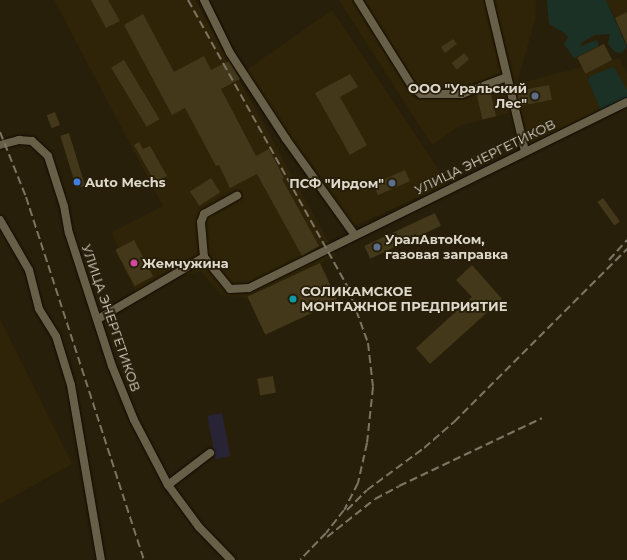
<!DOCTYPE html>
<html>
<head>
<meta charset="utf-8">
<style>
  body { margin:0 }
  #map { position:relative; width:627px; height:560px; overflow:hidden; background:#281f0a; font-family:Montserrat,sans-serif }
  div>[style] { position:absolute }
  .commercial>* { inset:0; background:#292435; transform-origin:0 0 }
  .built>* { inset:0; background:#2f2407 }
  .green>* { inset:0; background:#1c3126 }
  .building>* { inset:0; background:#43381a; transform-origin:0 0 }
  .roads { filter:drop-shadow(0 0 1px #100900) drop-shadow(0 0 1px #100900) }
  .minor>* { height:8px; margin:-4px; padding:0 4px; transform-origin:4px; border-radius:4px; background:#685f48 }
  .rail>* { height:2px; margin-top:-1px; transform-origin:0; background:repeating-linear-gradient(90deg,#7c7563 0 8px,transparent 0 12px) }
  .dots>* { width:11px; height:11px; translate:-50% -50%; box-sizing:border-box; border:2px solid #281f0a; border-radius:50% }
  span { translate:-50% -50%; white-space:nowrap; text-align:center; line-height:1.15; -webkit-text-stroke:3.5px #281f0a; paint-order:stroke }
  .poi-label { font-size:13px; color:#ddd8cb; font-weight:700 }
  .right { translate:-100% -50%; text-align:right }
  .left { translate:0 -50%; text-align:left }
  .street-label { font-size:13px; color:#ddd8cb }
</style>
</head>
<body>
<div id="map">
  <div class="commercial">
    <i style="left:222px;top:413px;width:44px;height:15px;rotate:79deg"></i>
  </div>
  <div class="built">
    <i style="clip-path:polygon(54px 0,195px 0,336px 255px,248px 298px,221px 295px,201px 271px,182px 276px,140px 300px,115px 250px,118px 248px,112px 232px,163px 206px)"></i>
    <i style="clip-path:polygon(339px 0,536px 0,535px 20px,517px 84px,582px 67px,577px 56px,604px 44px,612px 60px,619px 58px,627px 74px,627px 99px,519px 149px,509px 113px,459px 126px,432px 145px)"></i>
    <i style="clip-path:polygon(606px 0,627px 0,627px 45px,614px 15px)"></i>
    <i style="clip-path:polygon(332px 10px,448px 184px,352px 227px,242px 73px)"></i>
    <i style="clip-path:polygon(0 319px,72px 464px,0 504px)"></i>
  </div>
  <div class="green">
    <i style="clip-path:polygon(547px 0,606px 0,627px 47px,621px 53px,615px 52px,608px 44px,610px 34px,595px 35px,581px 43px,581px 46px,597px 40px,599px 46px,574px 58px,564px 44px,568px 38px,565px 33px,549px 24px)"></i>
    <i style="clip-path:polygon(614px 67px,627px 90px,627px 99px,601px 111px,588px 80px,590px 76px)"></i>
  </div>
  <div class="building">
    <i style="clip-path:polygon(91px 0,108px 0,120px 21px,106px 28px)"></i>
    <i style="clip-path:polygon(627px 12px,627px 45px,615px 18px)"></i>
    <i style="clip-path:polygon(143px 14px,174px 72px,204px 56px,211px 70px,229px 61px,240px 79px,221px 89px,256px 156px,269px 149px,284px 178px,282px 179px,319px 246px,302px 256px,257px 174px,230px 188px,219px 165px,216px 166px,185px 108px,172px 115px,124px 25px)"></i>
    <i style="clip-path:polygon(453px 39px,457px 44px,445px 53px,441px 47px)"></i>
    <i style="left:604px;top:44px;width:18px;height:30px;rotate:63deg"></i>
    <i style="left:464px;top:53px;width:8px;height:16px;rotate:50deg"></i>
    <i style="left:124px;top:60px;width:69px;height:15px;rotate:59deg"></i>
    <i style="clip-path:polygon(350px 74px,358px 87px,340px 97px,367px 145px,350px 155px,315px 93px)"></i>
    <i style="left:549px;top:85px;width:15px;height:33px;rotate:79deg"></i>
    <i style="left:490px;top:90px;width:27px;height:14px;rotate:77deg"></i>
    <i style="left:55px;top:112px;width:14px;height:9px;rotate:69deg"></i>
    <i style="left:69px;top:133px;width:55px;height:9px;rotate:73deg"></i>
    <i style="clip-path:polygon(139px 142px,143px 149px,150px 146px,167px 176px,155px 182px,134px 145px)"></i>
    <i style="left:405px;top:170px;width:12px;height:35px;rotate:66deg"></i>
    <i style="left:211px;top:178px;width:17px;height:25px;rotate:57deg"></i>
    <i style="left:603px;top:198px;width:29px;height:7px;rotate:54deg"></i>
    <i style="left:435px;top:213px;width:14px;height:78px;rotate:65deg"></i>
    <i style="left:134px;top:240px;width:41px;height:21px;rotate:62deg"></i>
    <i style="left:320px;top:263px;width:42px;height:80px;rotate:65deg"></i>
    <i style="clip-path:polygon(472px 265px,502px 299px,430px 364px,416px 348px,472px 297px,456px 280px)"></i>
    <i style="left:273px;top:376px;width:17px;height:16px;rotate:80deg"></i>
  </div>
  <div class="roads">
    <div class="minor">
      <i style="left:204px;top:0;width:59px;rotate:63.9deg"></i>
      <i style="left:230px;top:53px;width:103px;rotate:56.9deg"></i>
      <i style="left:286px;top:139px;width:117px;rotate:54.4deg"></i>
      <i style="left:358px;top:0;width:104px;rotate:58deg"></i>
      <i style="left:413px;top:88px;width:10px;rotate:37deg"></i>
      <i style="left:421px;top:94px;width:41px"></i>
      <i style="left:462px;top:94px;width:48px;rotate:-20.7deg"></i>
      <i style="left:489px;top:0;width:155px;rotate:76.6deg"></i>
      <i style="left:0;top:145px;width:20px;rotate:-15deg"></i>
      <i style="left:19px;top:140px;width:13px;rotate:4deg"></i>
      <i style="left:32px;top:141px;width:22px;rotate:43deg"></i>
      <i style="left:48px;top:156px;width:52px;rotate:72.3deg"></i>
      <i style="left:64px;top:206px;width:27px;rotate:80deg"></i>
      <i style="left:69px;top:233px;width:140px;rotate:72.1deg"></i>
      <i style="left:112px;top:366px;width:58px;rotate:67.8deg"></i>
      <i style="left:134px;top:420px;width:73px;rotate:62.4deg"></i>
      <i style="left:168px;top:485px;width:52px;rotate:53.6deg"></i>
      <i style="left:199px;top:527px;width:46px;rotate:45.9deg"></i>
      <i style="left:0;top:220px;width:58px;rotate:59.9deg"></i>
      <i style="left:29px;top:270px;width:40px;rotate:75.6deg"></i>
      <i style="left:39px;top:309px;width:32px;rotate:58deg"></i>
      <i style="left:56px;top:336px;width:51px;rotate:73deg"></i>
      <i style="left:71px;top:385px;width:178px;rotate:80.3deg"></i>
      <i style="left:204px;top:257px;width:41px;rotate:50.9deg"></i>
      <i style="left:230px;top:289px;width:19px;rotate:-3deg"></i>
      <i style="left:249px;top:288px;width:421px;rotate:-26.2deg"></i>
      <i style="left:98px;top:319px;width:123px;rotate:-30.3deg"></i>
      <i style="left:204px;top:257px;width:35px;rotate:-95deg"></i>
      <i style="left:201px;top:222px;width:9px;rotate:-69deg"></i>
      <i style="left:204px;top:214px;width:38px;rotate:-29deg"></i>
      <i style="left:168px;top:485px;width:53px;rotate:-37.3deg"></i>
    </div>
  </div>
  <div class="rail">
    <i style="left:188px;top:0;width:329px;rotate:60.9deg"></i>
    <i style="left:348px;top:288px;width:59px;rotate:70deg"></i>
    <i style="left:368px;top:343px;width:44px;rotate:83.5deg"></i>
    <i style="left:373px;top:387px;width:56px;rotate:96.1deg"></i>
    <i style="left:367px;top:443px;width:41px;rotate:102.7deg"></i>
    <i style="left:358px;top:483px;width:30px;rotate:117deg"></i>
    <i style="left:344px;top:510px;width:29px;rotate:128deg"></i>
    <i style="left:326px;top:533px;width:37px;rotate:134deg"></i>
    <i style="left:0;top:132px;width:70px;rotate:68.2deg"></i>
    <i style="left:26px;top:197px;width:382px;rotate:72deg"></i>
    <i style="left:609px;top:260px;width:27px;rotate:-48deg"></i>
    <i style="left:347px;top:510px;width:28px;rotate:-45deg"></i>
    <i style="left:367px;top:490px;width:71px;rotate:-36.4deg"></i>
    <i style="left:424px;top:448px;width:40px;rotate:-41deg"></i>
    <i style="left:454px;top:422px;width:245px;rotate:-45deg"></i>
    <i style="left:327px;top:537px;width:61px;rotate:-38.4deg"></i>
    <i style="left:375px;top:499px;width:27px;rotate:-28deg"></i>
    <i style="left:399px;top:486px;width:158px;rotate:-25.4deg"></i>
  </div>
  <div class="dots">
    <i style="left:535px;top:96px;background:#5c6f8a"></i>
    <i style="left:77px;top:182px;background:#3f7fe0"></i>
    <i style="left:392px;top:183px;background:#5c6f8a"></i>
    <i style="left:377px;top:247px;background:#5c6f8a"></i>
    <i style="left:134px;top:263px;background:#d1479c"></i>
    <i style="left:293px;top:299px;background:#0f9aa8"></i>
  </div>
  <div class="poi-label">
    <span class="right" style="left:527px;top:96px">ООО "Уральский<br>Лес"</span>
    <span class="left" style="left:85px;top:182px">Auto Mechs</span>
    <span class="right" style="left:384px;top:183px">ПСФ "Ирдом"</span>
    <span class="left" style="left:385px;top:247px">УралАвтоКом,<br>газовая заправка</span>
    <span class="left" style="left:142px;top:263px">Жемчужина</span>
    <span class="left" style="left:301px;top:299px">СОЛИКАМСКОЕ<br>МОНТАЖНОЕ ПРЕДПРИЯТИЕ</span>
  </div>
  <div class="street-label">
    <span style="left:485px;top:157px;rotate:-26deg">УЛИЦА ЭНЕРГЕТИКОВ</span>
    <span style="left:111px;top:318px;rotate:71deg">УЛИЦА ЭНЕРГЕТИКОВ</span>
  </div>
</div>
</body>
</html>
